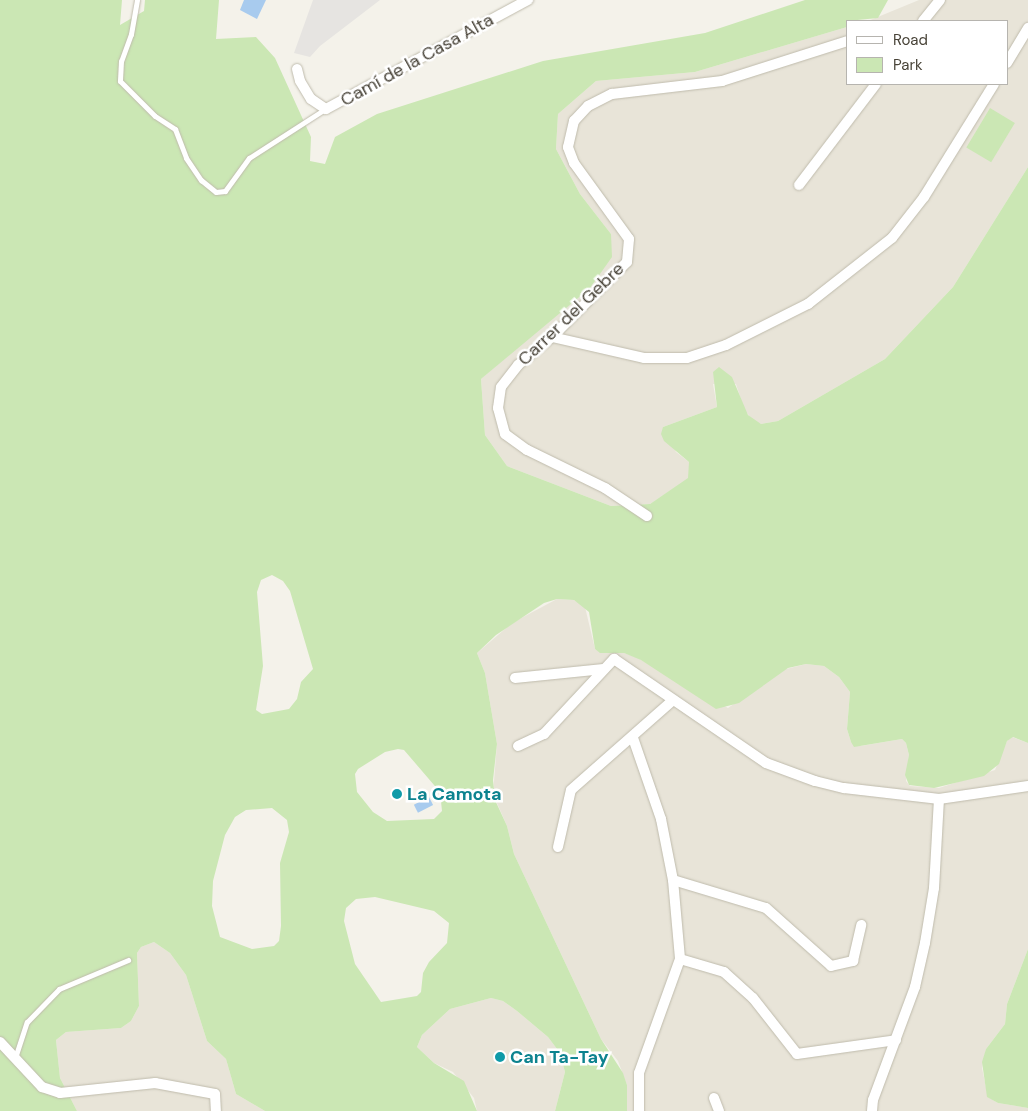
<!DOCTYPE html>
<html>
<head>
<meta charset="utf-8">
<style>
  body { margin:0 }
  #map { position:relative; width:1028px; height:1111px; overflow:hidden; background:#f4f2ea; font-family:"DM Sans",sans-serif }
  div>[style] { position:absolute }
  .residential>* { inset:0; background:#e8e4d8 }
  .green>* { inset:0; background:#cbe7b4; transform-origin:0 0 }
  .parking>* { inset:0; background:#e6e4e1 }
  .water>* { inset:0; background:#a8cbee; transform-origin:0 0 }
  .roads { filter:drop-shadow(0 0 1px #bfbbac) drop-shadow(0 0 1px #bfbbac) }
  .lane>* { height:5px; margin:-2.5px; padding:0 2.5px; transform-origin:2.5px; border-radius:2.5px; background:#fff }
  .street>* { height:10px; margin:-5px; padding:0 5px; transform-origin:5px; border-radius:5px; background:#fff }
  .dots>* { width:14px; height:14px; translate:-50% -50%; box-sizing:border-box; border:2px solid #fff; border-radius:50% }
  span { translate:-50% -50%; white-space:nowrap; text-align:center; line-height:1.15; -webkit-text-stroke:5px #fff; paint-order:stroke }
  .street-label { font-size:18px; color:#484338 }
  .culture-label { font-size:18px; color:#0d838f; font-weight:700 }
  .left { translate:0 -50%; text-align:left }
  .legend { position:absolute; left:846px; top:20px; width:162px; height:65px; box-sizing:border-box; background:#fff; border:1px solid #b6b4af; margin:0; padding:6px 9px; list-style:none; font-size:15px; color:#484338 }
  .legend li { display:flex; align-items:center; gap:10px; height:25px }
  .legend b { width:25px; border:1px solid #b6b4af }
</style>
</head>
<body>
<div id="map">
  <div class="residential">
    <i style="clip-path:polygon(919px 0,1028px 0,1028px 167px,953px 287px,885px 359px,778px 421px,761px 424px,753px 421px,744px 409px,736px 384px,713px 384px,717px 407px,663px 427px,676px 452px,689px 462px,691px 469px,688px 479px,650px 504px,611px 506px,507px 466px,485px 435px,481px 379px,532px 334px,611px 234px,580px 194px,556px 149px,558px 114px,596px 81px,695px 72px,847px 27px,847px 84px,1007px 84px,1007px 21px,868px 21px)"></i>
    <i style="clip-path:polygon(557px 599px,574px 600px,585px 607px,595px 649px,600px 652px,624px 653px,636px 657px,728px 708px,782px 670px,806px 664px,824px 666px,839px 677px,850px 692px,847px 729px,851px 742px,861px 746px,902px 739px,906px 743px,909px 755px,906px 781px,910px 786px,939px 788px,995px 770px,1007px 741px,1012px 737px,1028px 743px,1028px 949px,1007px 1004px,1005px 1024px,986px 1049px,982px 1068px,988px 1097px,998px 1103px,1028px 1108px,1028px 1111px,627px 1111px,627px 1085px,618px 1061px,601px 1039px,514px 854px,507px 826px,493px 794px,497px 744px,485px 673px,477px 653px,512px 623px)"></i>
    <i style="clip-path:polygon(154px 942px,170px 953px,186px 975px,207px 1041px,226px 1059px,236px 1094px,265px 1111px,77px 1111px,60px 1078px,56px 1040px,66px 1032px,121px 1028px,131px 1021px,139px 1006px,137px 953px,141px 947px)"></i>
    <i style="clip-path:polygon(491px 998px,503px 1001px,517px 1011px,548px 1037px,560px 1053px,565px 1072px,555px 1111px,477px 1111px,474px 1098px,453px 1072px,434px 1063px,417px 1047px,422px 1035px,450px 1009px)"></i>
  </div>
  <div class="green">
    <i style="clip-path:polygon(evenodd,0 0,122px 0,120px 25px,144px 11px,145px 0,219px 0,216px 39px,256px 37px,275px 58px,311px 137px,310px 161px,325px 164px,335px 137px,377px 114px,543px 61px,705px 33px,805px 0,888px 0,878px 18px,847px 21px,847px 27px,695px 72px,596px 81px,558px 114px,556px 149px,580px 194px,611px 234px,612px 257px,590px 288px,481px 379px,485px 435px,507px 466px,611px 506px,650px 504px,688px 478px,689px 462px,664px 441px,661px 434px,663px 427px,717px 407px,713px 372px,719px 367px,732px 377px,748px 415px,761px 424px,778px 421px,885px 359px,953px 287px,1028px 167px,1028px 743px,1013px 737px,1007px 741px,999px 764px,984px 776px,934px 788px,909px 785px,905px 775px,909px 755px,906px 743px,902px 739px,854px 747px,851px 742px,847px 729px,850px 692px,839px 677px,824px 666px,806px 664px,788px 668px,739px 703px,716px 709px,641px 660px,624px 653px,600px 653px,595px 649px,589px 612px,574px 600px,557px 599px,544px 603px,496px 635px,477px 653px,485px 673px,497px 744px,493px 780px,495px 800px,507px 826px,514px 854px,601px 1039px,623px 1073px,627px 1085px,627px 1111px,555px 1111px,565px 1072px,560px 1053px,548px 1037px,517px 1011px,503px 1001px,491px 998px,450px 1009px,422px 1035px,417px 1047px,434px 1063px,464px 1081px,477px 1111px,265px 1111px,236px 1094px,226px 1059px,207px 1041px,186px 975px,170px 953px,154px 942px,141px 947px,137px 953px,139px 1006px,131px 1021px,121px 1028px,66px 1032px,56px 1040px,60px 1078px,77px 1111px,0 1111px,0 0,272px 575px,283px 581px,290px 591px,313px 669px,301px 682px,297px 699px,289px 709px,262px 714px,256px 710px,263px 666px,257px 592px,261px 580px,272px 575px,0 0,398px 749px,404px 750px,440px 792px,442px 811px,434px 819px,387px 821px,373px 812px,357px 792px,355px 774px,358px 769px,385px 752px,398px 749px,0 0,272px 808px,287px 820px,289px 832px,280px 863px,281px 926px,279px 941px,274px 946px,252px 949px,220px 937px,212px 906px,213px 881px,225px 835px,235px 817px,246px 810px,272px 808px,0 0,375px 897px,434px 911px,449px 923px,447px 943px,429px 962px,423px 973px,421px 992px,417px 996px,381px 1002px,355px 964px,344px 921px,346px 908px,356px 899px,375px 897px)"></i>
    <i style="left:990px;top:108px;width:29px;height:46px;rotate:31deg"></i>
    <i style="clip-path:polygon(1028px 949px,1028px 1108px,998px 1103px,987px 1097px,982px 1062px,986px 1049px,1005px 1024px,1007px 1004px)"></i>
  </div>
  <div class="parking">
    <i style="clip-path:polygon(313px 0,380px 0,320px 46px,310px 57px,294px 53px)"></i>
  </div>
  <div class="water">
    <i style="clip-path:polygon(244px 0,266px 0,257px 19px,240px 10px)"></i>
    <i style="left:429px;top:797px;width:9px;height:17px;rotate:63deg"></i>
  </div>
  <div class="roads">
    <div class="lane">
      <i style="left:137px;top:0;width:35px;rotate:100deg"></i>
      <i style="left:131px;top:34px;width:29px;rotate:110deg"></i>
      <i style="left:121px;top:61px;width:20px;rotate:93deg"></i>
      <i style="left:120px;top:81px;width:49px;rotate:45deg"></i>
      <i style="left:155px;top:116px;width:24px;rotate:33deg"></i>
      <i style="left:175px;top:129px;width:31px;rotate:69deg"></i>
      <i style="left:186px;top:158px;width:27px;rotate:56deg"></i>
      <i style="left:201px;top:180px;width:19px;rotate:39deg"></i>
      <i style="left:216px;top:192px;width:9px;rotate:-6deg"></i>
      <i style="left:225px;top:191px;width:41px;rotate:-54deg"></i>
      <i style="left:249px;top:158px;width:90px;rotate:-32.8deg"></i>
      <i style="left:15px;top:1058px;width:38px;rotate:-72deg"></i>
      <i style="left:27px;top:1022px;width:46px;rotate:-45.9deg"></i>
      <i style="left:59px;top:989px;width:75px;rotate:-22.8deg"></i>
    </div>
    <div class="street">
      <i style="left:923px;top:21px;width:27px;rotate:-51deg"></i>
      <i style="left:1007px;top:63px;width:41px;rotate:-59deg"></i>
      <i style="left:297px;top:69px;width:12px;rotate:76deg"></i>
      <i style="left:300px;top:81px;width:21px;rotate:59deg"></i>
      <i style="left:311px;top:99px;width:18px;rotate:34deg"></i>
      <i style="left:326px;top:109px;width:230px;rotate:-28.4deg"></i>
      <i style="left:799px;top:185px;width:127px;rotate:-52.7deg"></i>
      <i style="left:552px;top:337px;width:94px;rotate:12.9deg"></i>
      <i style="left:644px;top:358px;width:43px"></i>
      <i style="left:687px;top:358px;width:41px;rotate:-18.4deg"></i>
      <i style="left:726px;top:345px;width:92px;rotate:-26.6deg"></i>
      <i style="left:808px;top:304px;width:107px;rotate:-38.2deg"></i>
      <i style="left:892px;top:238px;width:52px;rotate:-52deg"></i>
      <i style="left:924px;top:197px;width:133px;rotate:-58.2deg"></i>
      <i style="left:647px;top:516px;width:50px;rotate:-146.3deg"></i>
      <i style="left:605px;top:488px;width:87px;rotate:-154deg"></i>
      <i style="left:527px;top:450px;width:27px;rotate:-144deg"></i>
      <i style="left:505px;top:434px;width:27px;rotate:-105deg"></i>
      <i style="left:498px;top:408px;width:21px;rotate:-82deg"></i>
      <i style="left:501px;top:387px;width:28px;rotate:-52deg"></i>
      <i style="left:518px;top:365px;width:44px;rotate:-39.5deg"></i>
      <i style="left:552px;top:337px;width:106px;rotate:-45deg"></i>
      <i style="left:627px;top:262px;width:23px;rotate:-85deg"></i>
      <i style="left:629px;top:239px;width:94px;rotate:-125.9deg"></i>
      <i style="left:574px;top:163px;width:17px;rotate:-111deg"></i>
      <i style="left:568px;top:147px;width:27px;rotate:-77deg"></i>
      <i style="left:574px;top:121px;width:21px;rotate:-47deg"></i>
      <i style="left:588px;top:106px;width:27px;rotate:-27deg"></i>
      <i style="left:612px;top:94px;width:111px;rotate:-6.7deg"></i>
      <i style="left:722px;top:81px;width:131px;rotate:-17.7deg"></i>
      <i style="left:515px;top:678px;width:89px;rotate:-5.8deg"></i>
      <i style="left:633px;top:738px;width:86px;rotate:70.9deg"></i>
      <i style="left:661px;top:819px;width:62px;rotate:78.9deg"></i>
      <i style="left:673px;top:880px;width:79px;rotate:84.9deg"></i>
      <i style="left:680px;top:959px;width:121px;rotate:109.8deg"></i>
      <i style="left:639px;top:1073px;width:38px;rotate:90deg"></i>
      <i style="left:518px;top:746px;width:29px;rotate:-25deg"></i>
      <i style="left:544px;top:734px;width:103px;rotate:-47deg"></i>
      <i style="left:614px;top:659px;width:184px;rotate:34.4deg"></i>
      <i style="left:766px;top:763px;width:52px;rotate:20.2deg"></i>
      <i style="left:815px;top:781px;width:30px;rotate:14deg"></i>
      <i style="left:844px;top:788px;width:96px;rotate:6.6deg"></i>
      <i style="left:939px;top:799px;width:90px;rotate:-8.3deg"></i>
      <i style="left:558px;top:847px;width:58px;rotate:-77.2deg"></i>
      <i style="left:571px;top:790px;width:135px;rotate:-41.4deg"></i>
      <i style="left:673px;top:880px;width:97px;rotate:16.8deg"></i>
      <i style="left:766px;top:908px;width:87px;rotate:41.7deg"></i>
      <i style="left:831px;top:966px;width:23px;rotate:-13deg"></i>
      <i style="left:853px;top:961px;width:37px;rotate:-77deg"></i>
      <i style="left:680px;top:959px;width:46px;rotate:16.5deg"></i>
      <i style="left:724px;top:972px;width:39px;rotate:42deg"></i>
      <i style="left:753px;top:998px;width:71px;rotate:51.8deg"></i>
      <i style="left:797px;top:1054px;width:100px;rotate:-8deg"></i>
      <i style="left:0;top:1042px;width:62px;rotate:47deg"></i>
      <i style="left:42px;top:1087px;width:19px;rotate:18deg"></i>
      <i style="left:60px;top:1093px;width:96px;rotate:-6deg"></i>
      <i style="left:155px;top:1083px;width:61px;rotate:10.4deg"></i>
      <i style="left:215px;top:1094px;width:17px;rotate:87deg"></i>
      <i style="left:714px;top:1098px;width:14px;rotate:69deg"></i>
      <i style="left:872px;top:1111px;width:11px;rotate:-85deg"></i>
      <i style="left:873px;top:1100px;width:121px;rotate:-69.6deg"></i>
      <i style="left:915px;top:987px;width:45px;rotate:-77.2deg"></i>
      <i style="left:925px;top:943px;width:56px;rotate:-80.7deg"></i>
      <i style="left:934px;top:888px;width:89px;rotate:-86.8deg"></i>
    </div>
  </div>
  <div class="dots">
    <i style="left:397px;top:794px;background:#0f9aa8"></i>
    <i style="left:500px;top:1057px;background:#0f9aa8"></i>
  </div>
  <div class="street-label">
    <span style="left:417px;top:60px;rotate:-29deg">Camí de la Casa Alta</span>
    <span style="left:571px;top:314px;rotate:-44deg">Carrer del Gebre</span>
  </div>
  <div class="culture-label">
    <span class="left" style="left:407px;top:794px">La Camota</span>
    <span class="left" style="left:510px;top:1057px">Can Ta-Tay</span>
  </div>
  <ul class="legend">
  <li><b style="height:6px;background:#fff"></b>Road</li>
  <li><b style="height:14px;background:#cbe7b4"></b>Park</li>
  </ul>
</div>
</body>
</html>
